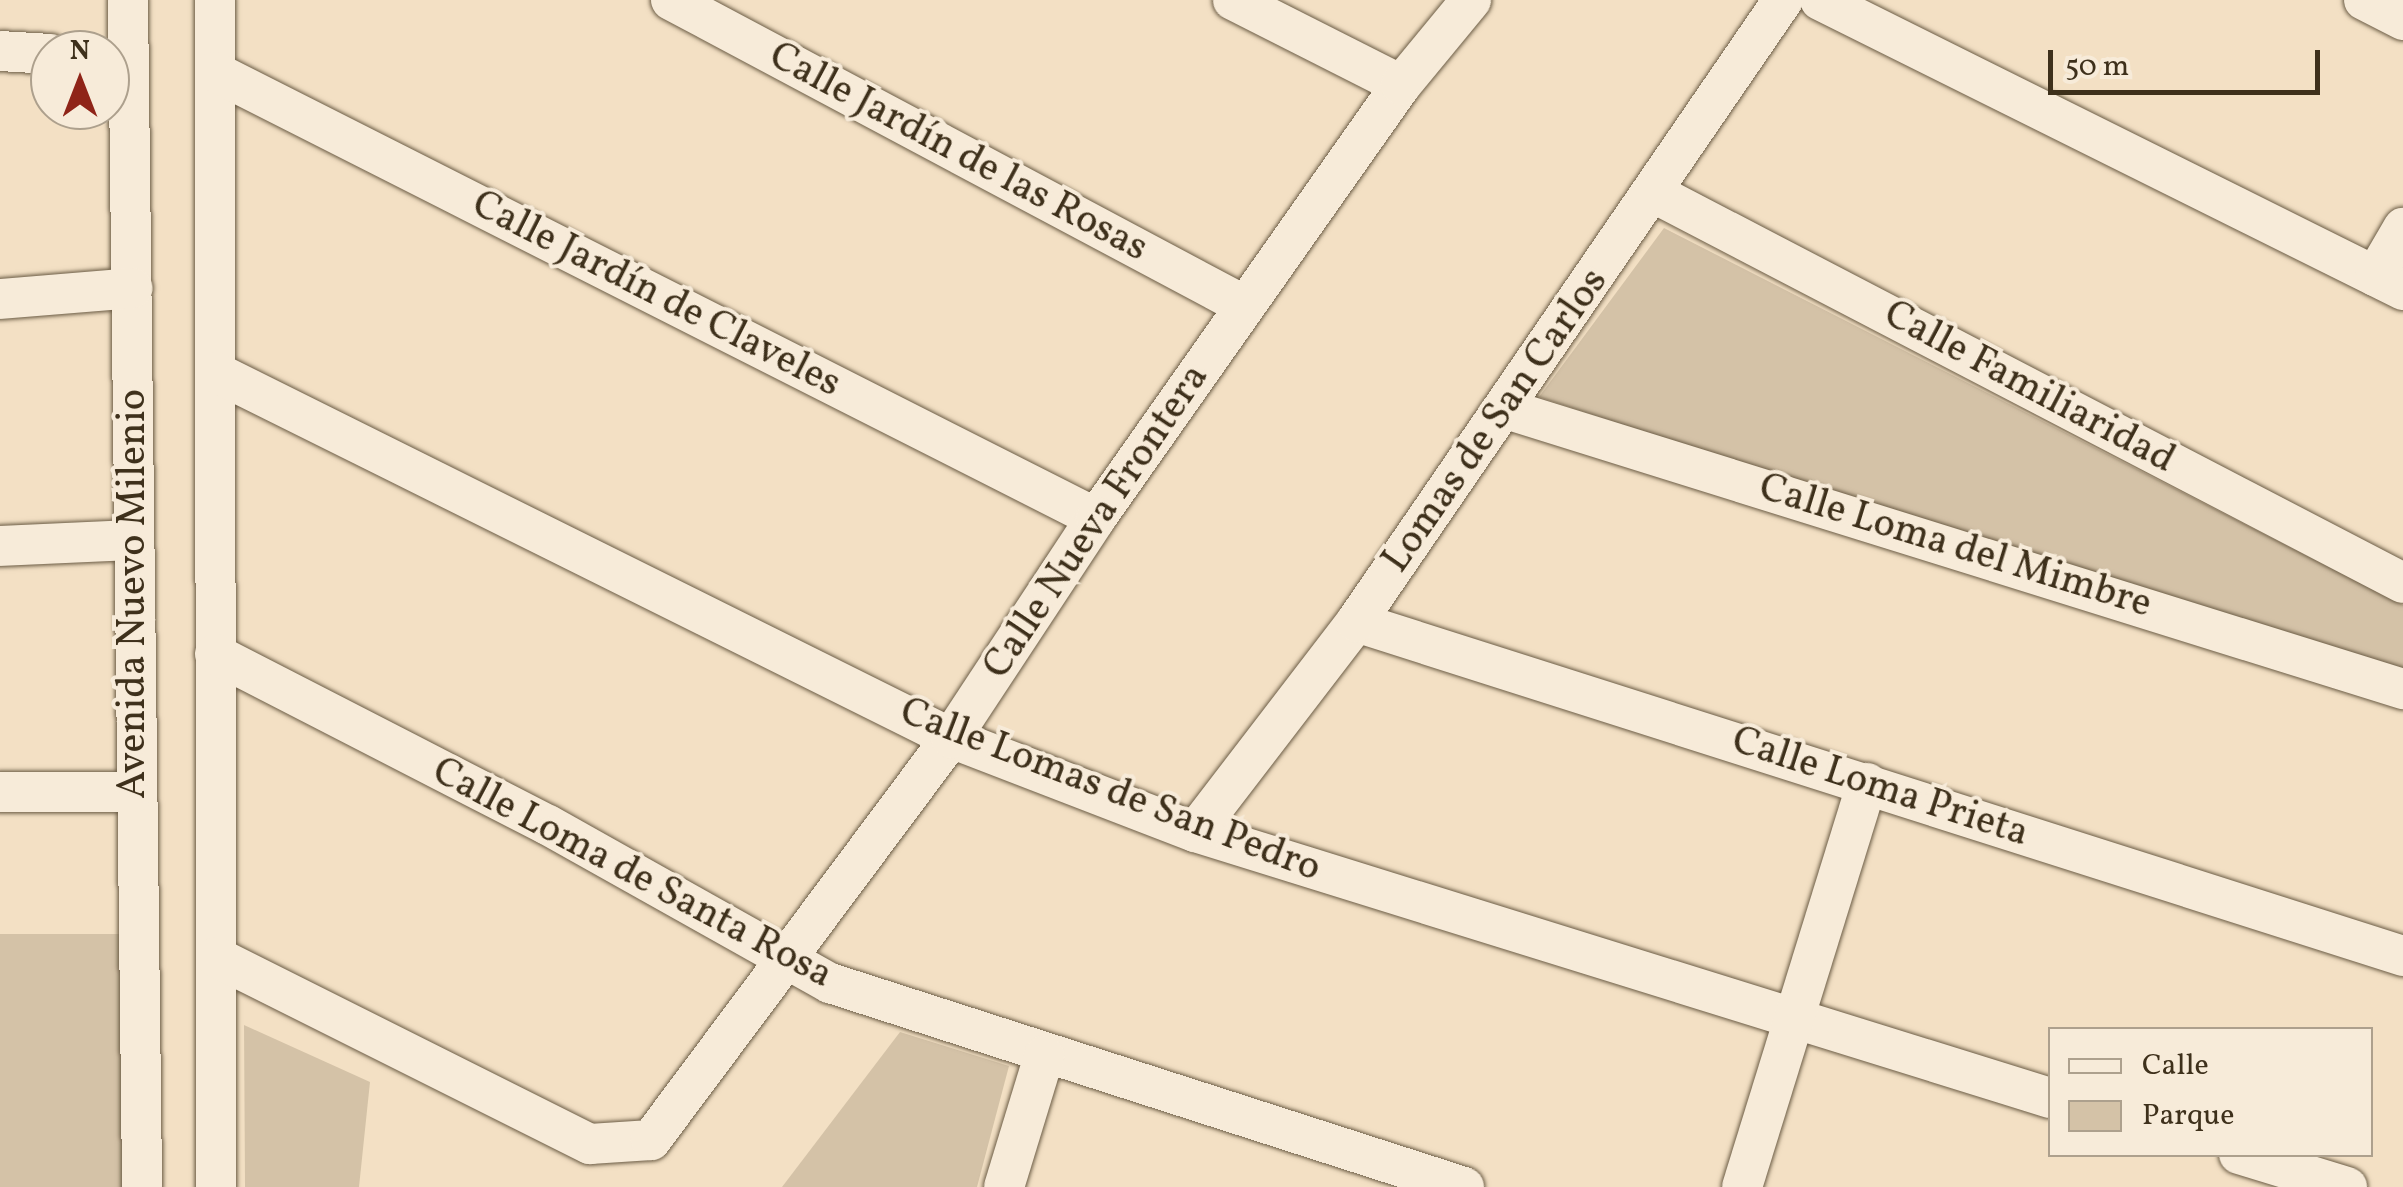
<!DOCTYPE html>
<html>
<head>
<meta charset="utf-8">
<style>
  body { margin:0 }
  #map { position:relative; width:2403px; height:1187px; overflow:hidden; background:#f3e0c4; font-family:Vollkorn,serif }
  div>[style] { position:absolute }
  .green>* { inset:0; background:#d4c2a7; transform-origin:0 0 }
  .roads { filter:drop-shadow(0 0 2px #6b5c45) drop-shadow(0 0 2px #6b5c45) }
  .minor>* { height:40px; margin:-20px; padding:0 20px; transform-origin:20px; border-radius:20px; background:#f7ebd9 }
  span { translate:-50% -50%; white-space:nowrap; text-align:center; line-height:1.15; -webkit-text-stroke:8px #f7ebd9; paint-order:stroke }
  .street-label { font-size:40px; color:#3e301b }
  .legend { position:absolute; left:2048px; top:1027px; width:325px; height:130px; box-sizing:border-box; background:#f7ebd9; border:2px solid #ada08d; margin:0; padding:12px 18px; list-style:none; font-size:30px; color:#3e301b }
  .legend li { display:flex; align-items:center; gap:20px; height:50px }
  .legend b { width:50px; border:2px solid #ada08d }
  .north { position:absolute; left:30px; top:30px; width:100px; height:100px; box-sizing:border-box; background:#f7ebd9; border:2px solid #ada08d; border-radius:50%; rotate:0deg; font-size:28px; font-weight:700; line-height:40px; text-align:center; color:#3e301b }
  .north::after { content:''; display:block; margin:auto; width:35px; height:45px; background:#8f2418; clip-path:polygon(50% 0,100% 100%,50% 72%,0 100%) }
  .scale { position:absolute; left:2048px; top:50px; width:272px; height:45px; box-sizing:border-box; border:5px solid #3e301b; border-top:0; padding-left:12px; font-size:30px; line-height:35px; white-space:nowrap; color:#3e301b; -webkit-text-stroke:8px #f7ebd9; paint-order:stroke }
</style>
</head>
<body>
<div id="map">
  <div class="green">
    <i style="clip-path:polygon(1664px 228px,2403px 605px,2403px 681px,1539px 397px)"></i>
    <i style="left:0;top:934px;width:144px;height:253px"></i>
    <i style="clip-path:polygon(244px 1025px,370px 1082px,359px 1187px,245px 1187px)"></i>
    <i style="clip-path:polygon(900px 1032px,1009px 1066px,977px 1187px,782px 1187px)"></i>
  </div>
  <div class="roads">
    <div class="minor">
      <i style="left:128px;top:0;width:1187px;rotate:89.32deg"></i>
      <i style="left:215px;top:0;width:1187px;rotate:89.95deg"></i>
      <i style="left:671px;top:0;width:650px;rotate:28.06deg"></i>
      <i style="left:1233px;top:0;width:188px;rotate:26.8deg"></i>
      <i style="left:1820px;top:0;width:651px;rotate:26.45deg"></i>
      <i style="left:2364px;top:0;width:44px;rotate:27.1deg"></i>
      <i style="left:0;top:51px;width:50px;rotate:3.4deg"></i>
      <i style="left:215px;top:72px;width:987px;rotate:26.85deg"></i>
      <i style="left:1654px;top:193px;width:844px;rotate:27.51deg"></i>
      <i style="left:2375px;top:276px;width:56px;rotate:-59.7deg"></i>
      <i style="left:0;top:299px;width:133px;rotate:-4.7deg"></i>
      <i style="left:215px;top:372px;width:822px;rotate:26.44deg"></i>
      <i style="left:951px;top:738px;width:261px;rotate:21.1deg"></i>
      <i style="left:1195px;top:832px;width:895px;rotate:17.28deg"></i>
      <i style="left:1506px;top:409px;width:940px;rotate:17.34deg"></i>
      <i style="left:0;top:546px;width:134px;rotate:-2.6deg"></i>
      <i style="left:1356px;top:622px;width:1099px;rotate:17.69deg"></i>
      <i style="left:215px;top:654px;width:374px;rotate:27.2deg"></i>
      <i style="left:548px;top:825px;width:323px;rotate:29.3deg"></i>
      <i style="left:830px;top:983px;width:666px;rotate:17.84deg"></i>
      <i style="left:0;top:792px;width:134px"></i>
      <i style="left:1195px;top:832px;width:265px;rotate:-52.5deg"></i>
      <i style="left:1356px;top:622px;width:754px;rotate:-55.53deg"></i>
      <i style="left:216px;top:957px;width:418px;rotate:26.6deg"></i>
      <i style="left:590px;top:1144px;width:61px;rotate:-3.8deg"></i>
      <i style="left:651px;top:1140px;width:502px;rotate:-53.27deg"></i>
      <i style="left:951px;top:738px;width:263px;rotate:-56.6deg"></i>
      <i style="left:1096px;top:518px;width:530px;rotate:-54.84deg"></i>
      <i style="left:1401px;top:85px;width:110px;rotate:-50.5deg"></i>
      <i style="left:2239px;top:1154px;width:113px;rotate:17deg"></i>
      <i style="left:1004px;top:1187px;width:137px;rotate:-73deg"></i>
      <i style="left:1742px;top:1187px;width:423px;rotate:-72.8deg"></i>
    </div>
  </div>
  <div class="street-label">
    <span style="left:958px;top:153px;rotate:28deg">Calle Jardín de las Rosas</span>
    <span style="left:656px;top:295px;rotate:27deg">Calle Jardín de Claveles</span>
    <span style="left:2029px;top:388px;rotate:28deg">Calle Familiaridad</span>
    <span style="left:1496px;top:421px;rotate:-55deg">Lomas de San Carlos</span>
    <span style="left:1097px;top:522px;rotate:-56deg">Calle Nueva Frontera</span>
    <span style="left:1955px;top:547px;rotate:17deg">Calle Loma del Mimbre</span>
    <span style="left:134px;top:594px;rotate:-90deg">Avenida Nuevo Milenio</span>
    <span style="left:1880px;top:788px;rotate:18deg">Calle Loma Prieta</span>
    <span style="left:1110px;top:791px;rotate:21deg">Calle Lomas de San Pedro</span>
    <span style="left:632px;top:874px;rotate:28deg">Calle Loma de Santa Rosa</span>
  </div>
  <ul class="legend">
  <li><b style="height:12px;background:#f7ebd9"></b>Calle</li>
  <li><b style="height:28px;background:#d4c2a7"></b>Parque</li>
  </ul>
  <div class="north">N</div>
  <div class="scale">50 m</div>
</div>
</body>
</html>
